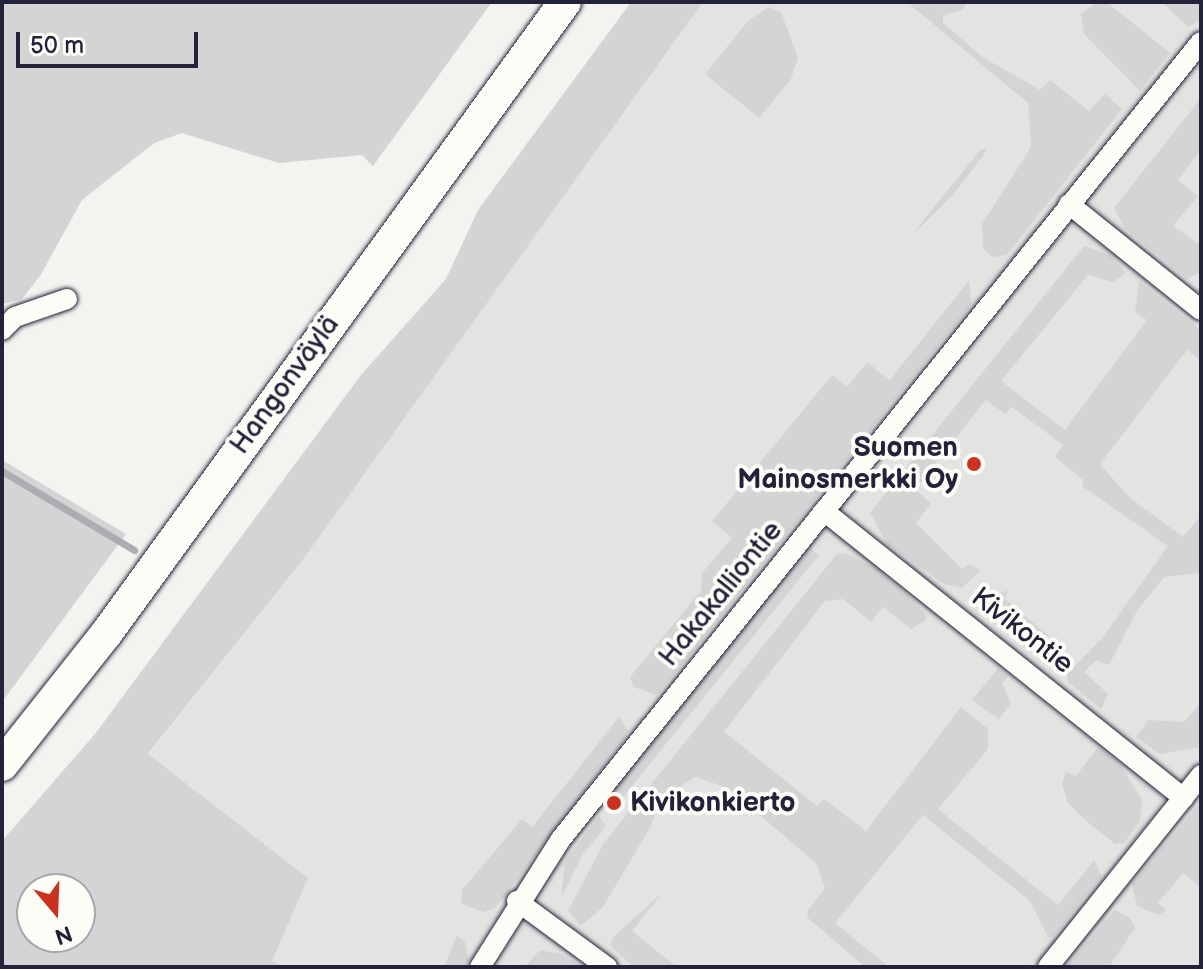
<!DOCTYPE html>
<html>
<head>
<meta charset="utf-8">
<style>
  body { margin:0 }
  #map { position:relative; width:1203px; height:969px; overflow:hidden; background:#f4f3ef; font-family:"Balsamiq Sans",sans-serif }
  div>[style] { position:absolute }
  .built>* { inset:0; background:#e4e3e2 }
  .green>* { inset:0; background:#d5d4d5; transform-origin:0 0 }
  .stream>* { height:7px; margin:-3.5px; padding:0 3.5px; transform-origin:3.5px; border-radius:3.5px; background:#acacb2 }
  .roads { filter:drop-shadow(0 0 2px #22223b) drop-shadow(0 0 2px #22223b) }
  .minor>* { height:20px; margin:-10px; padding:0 10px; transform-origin:10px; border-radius:10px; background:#fdfcf7 }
  .trunk>* { height:32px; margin:-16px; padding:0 16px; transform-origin:16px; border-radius:16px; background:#fdfcf7 }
  .dots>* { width:22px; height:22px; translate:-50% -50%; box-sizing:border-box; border:4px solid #fdfcf7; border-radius:50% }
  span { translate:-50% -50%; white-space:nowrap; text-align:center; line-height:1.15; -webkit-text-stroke:8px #fdfcf7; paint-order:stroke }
  .street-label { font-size:28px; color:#22223b }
  .poi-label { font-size:28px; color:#22223b; font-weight:700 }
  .right { translate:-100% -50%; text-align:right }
  .left { translate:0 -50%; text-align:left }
  .frame { position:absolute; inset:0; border:4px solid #22223b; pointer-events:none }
  .north { position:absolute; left:16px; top:873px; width:80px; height:80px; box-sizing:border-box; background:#fdfcf7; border:2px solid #a5a5ac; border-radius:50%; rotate:161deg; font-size:22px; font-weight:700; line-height:32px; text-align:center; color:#22223b }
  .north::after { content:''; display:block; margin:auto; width:28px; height:36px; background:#c8321e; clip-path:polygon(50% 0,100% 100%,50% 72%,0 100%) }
  .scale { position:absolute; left:16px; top:32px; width:182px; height:36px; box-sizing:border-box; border:4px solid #22223b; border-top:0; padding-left:10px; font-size:24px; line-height:28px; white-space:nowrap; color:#22223b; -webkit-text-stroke:6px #fdfcf7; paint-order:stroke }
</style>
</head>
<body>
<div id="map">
  <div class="built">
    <i style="clip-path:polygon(703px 2px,1201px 2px,1201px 967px,284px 967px,272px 962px,148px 755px,302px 561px)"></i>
  </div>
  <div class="green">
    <i style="clip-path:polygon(2px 2px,492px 2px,373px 166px,362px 155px,279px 163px,182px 133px,154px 143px,82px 200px,40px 276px,22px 299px,2px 304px)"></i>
    <i style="clip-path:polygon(evenodd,631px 2px,703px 2px,302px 561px,148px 754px,308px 878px,272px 961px,284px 967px,2px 967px,2px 841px,95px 734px,361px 375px,446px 279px,478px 210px,631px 2px,32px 889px,80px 889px,80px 937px,32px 937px,32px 889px)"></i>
    <i style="clip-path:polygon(907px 2px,968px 2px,962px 10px,943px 15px,943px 23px,981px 56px,1040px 90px,1050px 80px,1089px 111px,1105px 94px,1122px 109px,1007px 255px,992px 257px,983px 249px,982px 224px,1031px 147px,1028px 103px)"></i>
    <i style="clip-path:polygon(1096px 2px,1108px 3px,1170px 53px,1140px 91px,1084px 34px,1081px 14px)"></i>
    <i style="clip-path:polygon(1162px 2px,1201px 2px,1201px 20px,1188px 27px)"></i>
    <i style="clip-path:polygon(769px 7px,781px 12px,798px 58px,791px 79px,759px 118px,705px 74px,748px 21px)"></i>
    <i style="clip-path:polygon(1201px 98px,1201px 150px,1178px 180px,1198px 196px,1173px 226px,1201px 245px,1201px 272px,1187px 279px,1125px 229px,1114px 208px)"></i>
    <i style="clip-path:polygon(981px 149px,988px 149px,953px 195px,910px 237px)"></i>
    <i style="clip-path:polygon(1084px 246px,1110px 255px,1126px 273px,1113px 282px,1088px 275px,1001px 381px,1065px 430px,1147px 320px,1135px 313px,1139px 281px,1201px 330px,1201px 361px,1187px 350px,1100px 464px,1129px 497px,1183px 537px,1201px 515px,1201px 573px,1164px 577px,1137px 611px,1109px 665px,1096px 660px,1084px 672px,1108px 694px,1101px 709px,1067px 681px,1067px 674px,1103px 637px,1168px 546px,1082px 486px,1083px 480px,1055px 457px,1063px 445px,1012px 407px,1005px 414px,986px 400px,915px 489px,931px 503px,916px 523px,962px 569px,970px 564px,980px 571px,962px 588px,944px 584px,887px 544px,870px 513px)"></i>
    <i style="clip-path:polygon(969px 280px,972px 304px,673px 676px,657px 695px,633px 687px,630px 677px,701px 591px,702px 573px,732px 538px,712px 521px,726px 504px,832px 375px,847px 387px,867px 362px,890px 380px)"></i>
    <i style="clip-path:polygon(2px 460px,126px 534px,2px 702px)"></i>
    <i style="clip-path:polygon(846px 553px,877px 569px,913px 600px,926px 615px,925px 621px,911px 629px,883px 607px,871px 622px,843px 599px,825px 601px,724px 732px,817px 806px,824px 799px,866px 831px,961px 707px,988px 729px,988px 749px,938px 809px,1058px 905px,1094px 860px,1102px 876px,1053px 937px,1048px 937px,1030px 901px,923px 815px,835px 923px,889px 967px,865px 967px,808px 918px,807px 911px,825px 888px,816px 863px,728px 788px,695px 777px,661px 799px,650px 828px,603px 907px,581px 926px,568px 911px,603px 844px,837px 554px)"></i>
    <i style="left:819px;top:555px;width:314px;height:21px;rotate:129deg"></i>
    <i style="clip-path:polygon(1010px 590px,1004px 598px,1049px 636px,1032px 653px,983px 612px,985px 598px)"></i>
    <i style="clip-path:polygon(998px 668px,1008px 676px,1002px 683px,1011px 703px,999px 719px,972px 700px)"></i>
    <i style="clip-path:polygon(1201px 703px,1201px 747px,1160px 754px,1136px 737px,1148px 720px,1184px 722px)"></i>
    <i style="clip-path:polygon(619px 717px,628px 731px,625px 738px,495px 908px,484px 912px,461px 904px,462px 890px,522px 819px,532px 827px)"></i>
    <i style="clip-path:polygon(1098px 747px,1118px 762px,1142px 799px,1140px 821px,1124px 843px,1115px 844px,1084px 819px,1068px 803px,1062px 784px,1066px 771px,1076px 776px)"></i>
    <i style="clip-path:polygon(1201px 802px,1201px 887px,1183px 873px,1158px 903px,1167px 910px,1158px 915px,1137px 906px,1132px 884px)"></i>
    <i style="clip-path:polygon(599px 816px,606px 826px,583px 854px,561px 898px,565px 861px)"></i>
    <i style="clip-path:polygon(663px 892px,632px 931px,677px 967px,633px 967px,610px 945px,613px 937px)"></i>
    <i style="clip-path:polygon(1115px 910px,1130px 918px,1135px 928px,1109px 967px,1066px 967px)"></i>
    <i style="clip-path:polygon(457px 935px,465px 942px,469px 961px,466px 967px,444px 967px)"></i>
    <i style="clip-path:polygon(540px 950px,561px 954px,581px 966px,525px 967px)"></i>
  </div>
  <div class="stream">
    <i style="left:2px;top:471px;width:154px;rotate:30.9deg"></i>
  </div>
  <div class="roads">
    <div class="minor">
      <i style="left:1069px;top:204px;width:169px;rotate:38.8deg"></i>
      <i style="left:2px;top:330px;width:18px;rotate:-45deg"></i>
      <i style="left:15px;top:317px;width:55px;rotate:-19.1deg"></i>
      <i style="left:824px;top:511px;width:460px;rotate:38.6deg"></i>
      <i style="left:517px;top:901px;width:112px;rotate:36.3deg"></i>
      <i style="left:480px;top:967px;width:151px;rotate:-57.7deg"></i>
      <i style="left:561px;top:839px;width:1022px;rotate:-51.24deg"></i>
      <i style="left:1048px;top:967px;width:246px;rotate:-51.4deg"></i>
    </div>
    <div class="trunk">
      <i style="left:2px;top:765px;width:167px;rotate:-51.6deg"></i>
      <i style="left:106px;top:634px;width:781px;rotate:-54.01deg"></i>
    </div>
  </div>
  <div class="dots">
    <i style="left:974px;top:464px;background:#c8321e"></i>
    <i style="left:614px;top:803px;background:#c8321e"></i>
  </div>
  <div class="street-label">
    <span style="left:285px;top:385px;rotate:-54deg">Hangonväylä</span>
    <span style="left:721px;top:594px;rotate:-51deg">Hakakalliontie</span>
    <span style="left:1022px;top:631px;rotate:38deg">Kivikontie</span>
  </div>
  <div class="poi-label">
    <span class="right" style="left:958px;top:464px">Suomen<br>Mainosmerkki Oy</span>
    <span class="left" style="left:630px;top:803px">Kivikonkierto</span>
  </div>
  <div class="frame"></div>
  <div class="north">N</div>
  <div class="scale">50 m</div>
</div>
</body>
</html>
